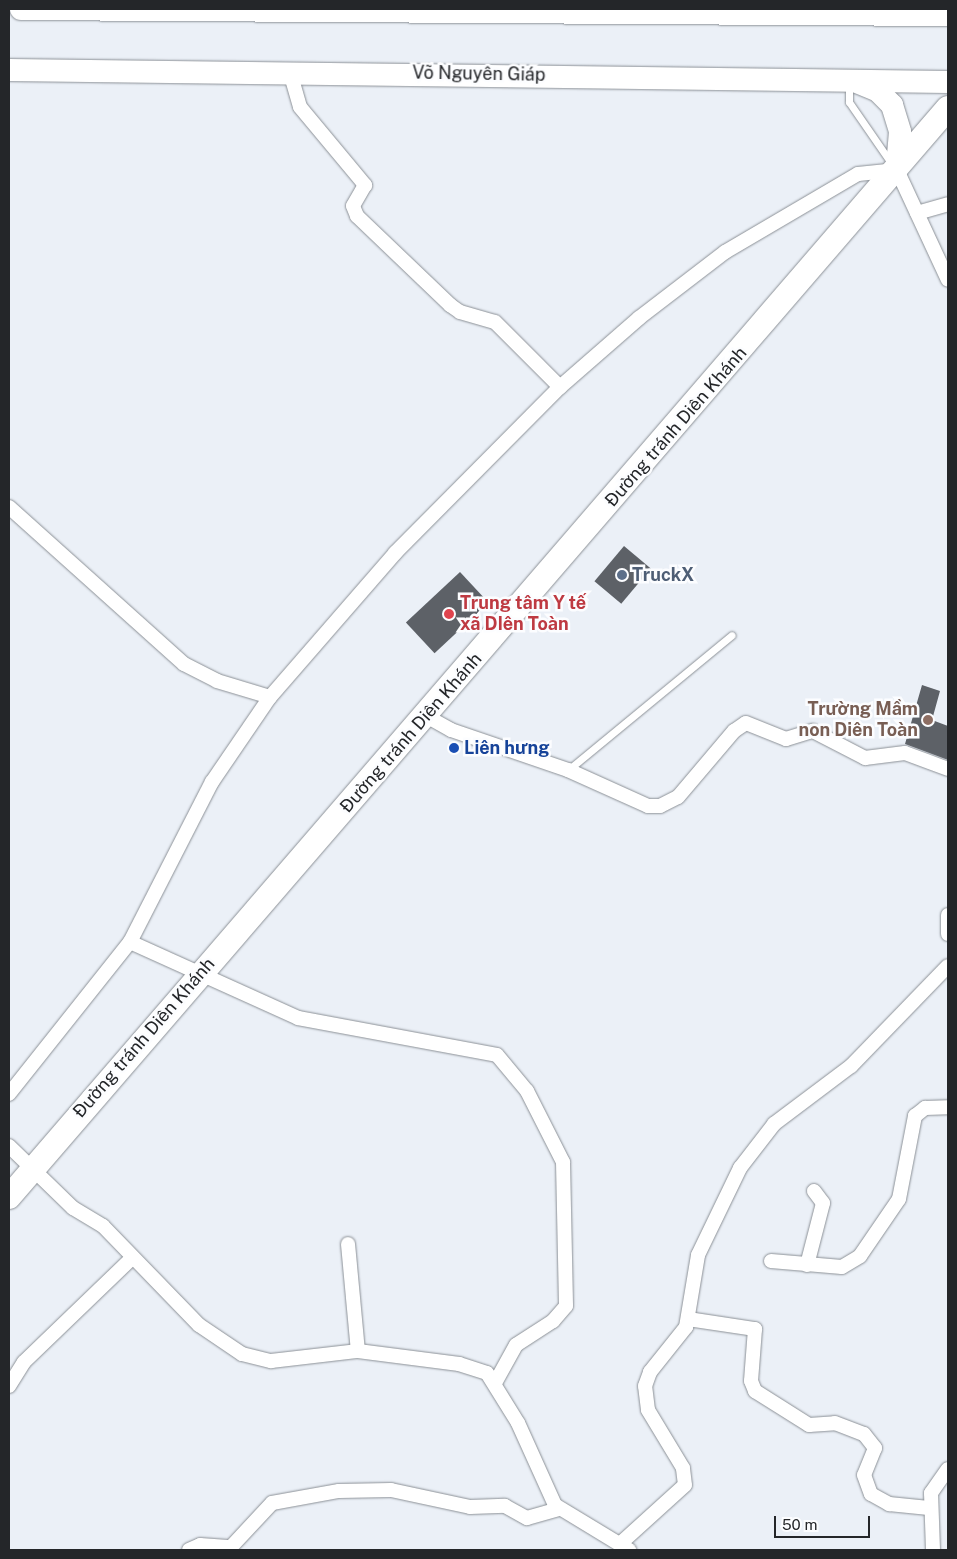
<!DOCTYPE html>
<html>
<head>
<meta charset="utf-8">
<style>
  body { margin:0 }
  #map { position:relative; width:957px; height:1559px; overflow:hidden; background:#ebf0f7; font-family:"Public Sans",sans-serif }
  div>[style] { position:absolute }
  .building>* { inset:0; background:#5d6167; transform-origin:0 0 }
  .roads { filter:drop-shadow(0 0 1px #8b9096) drop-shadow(0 0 1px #8b9096) }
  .service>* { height:7px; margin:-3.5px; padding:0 3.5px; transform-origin:3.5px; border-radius:3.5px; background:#fff }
  .minor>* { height:14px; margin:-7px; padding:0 7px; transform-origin:7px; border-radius:7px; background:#fff }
  .primary>* { height:22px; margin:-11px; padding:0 11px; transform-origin:11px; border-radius:11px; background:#fff }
  .trunk>* { height:24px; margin:-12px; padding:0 12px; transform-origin:12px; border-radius:12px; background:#fff }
  .dots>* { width:14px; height:14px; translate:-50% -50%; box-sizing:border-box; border:2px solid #fcfdff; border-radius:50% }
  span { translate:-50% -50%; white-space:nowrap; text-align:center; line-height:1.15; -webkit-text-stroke:5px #fcfdff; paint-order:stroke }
  .street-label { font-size:18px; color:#242629 }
  .service-label { font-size:18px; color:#4e5e75; font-weight:700 }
  .left { translate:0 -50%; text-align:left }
  .health-label { font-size:18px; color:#be3a42; font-weight:700 }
  .education-label { font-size:18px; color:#785e54; font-weight:700 }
  .right { translate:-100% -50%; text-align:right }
  .transit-label { font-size:18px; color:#164399; font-weight:700 }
  .frame { position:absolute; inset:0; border:10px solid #242629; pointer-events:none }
  .scale { position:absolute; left:774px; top:1516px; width:96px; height:22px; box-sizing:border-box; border:2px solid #242629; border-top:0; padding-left:6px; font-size:15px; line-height:18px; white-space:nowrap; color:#242629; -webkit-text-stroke:4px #fcfdff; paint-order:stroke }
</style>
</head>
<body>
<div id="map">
  <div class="building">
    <i style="left:624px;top:546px;width:35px;height:46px;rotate:40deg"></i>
    <i style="left:460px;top:572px;width:42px;height:74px;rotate:47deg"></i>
    <i style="clip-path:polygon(922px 685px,940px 691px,932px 720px,948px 726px,948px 760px,905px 744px)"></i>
  </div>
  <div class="roads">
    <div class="service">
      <i style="left:849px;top:83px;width:19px;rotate:90deg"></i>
      <i style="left:849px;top:102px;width:75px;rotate:55.3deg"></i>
      <i style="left:568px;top:770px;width:212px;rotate:-39.5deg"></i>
    </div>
    <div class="minor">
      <i style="left:290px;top:72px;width:36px;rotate:74deg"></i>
      <i style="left:300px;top:107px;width:102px;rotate:50.2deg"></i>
      <i style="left:365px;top:185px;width:24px;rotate:120deg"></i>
      <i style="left:353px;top:206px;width:11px;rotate:68deg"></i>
      <i style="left:357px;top:216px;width:129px;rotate:43.7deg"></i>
      <i style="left:450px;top:305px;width:12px;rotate:35deg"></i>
      <i style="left:460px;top:312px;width:36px;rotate:16deg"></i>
      <i style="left:495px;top:322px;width:92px;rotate:45deg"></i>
      <i style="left:917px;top:213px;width:32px;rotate:-16deg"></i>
      <i style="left:9px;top:507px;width:235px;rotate:41.9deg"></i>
      <i style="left:184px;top:664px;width:37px;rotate:27deg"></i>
      <i style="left:217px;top:681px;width:55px;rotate:16.8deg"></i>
      <i style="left:426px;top:716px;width:29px;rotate:29deg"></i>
      <i style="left:451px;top:730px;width:124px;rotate:18.9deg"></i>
      <i style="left:568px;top:770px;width:88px;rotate:24.2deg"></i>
      <i style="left:648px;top:806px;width:12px"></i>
      <i style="left:660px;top:806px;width:20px;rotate:-27deg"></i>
      <i style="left:678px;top:797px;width:87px;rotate:-49.7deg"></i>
      <i style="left:734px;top:731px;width:14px;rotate:-34deg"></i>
      <i style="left:746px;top:723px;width:43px;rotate:21.8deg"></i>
      <i style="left:786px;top:739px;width:28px;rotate:-17deg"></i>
      <i style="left:813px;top:731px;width:59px;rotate:27.4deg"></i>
      <i style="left:865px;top:758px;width:40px;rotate:-7.1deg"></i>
      <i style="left:905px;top:753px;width:46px;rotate:20.4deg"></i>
      <i style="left:948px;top:915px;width:19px;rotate:90deg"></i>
      <i style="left:130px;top:942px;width:184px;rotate:24.3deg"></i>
      <i style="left:298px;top:1018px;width:202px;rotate:10.5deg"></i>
      <i style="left:497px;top:1055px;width:47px;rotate:50.2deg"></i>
      <i style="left:527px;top:1091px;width:80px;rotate:63.1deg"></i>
      <i style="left:563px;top:1162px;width:144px;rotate:88.8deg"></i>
      <i style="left:566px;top:1306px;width:20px;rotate:131deg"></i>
      <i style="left:553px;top:1321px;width:44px;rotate:147deg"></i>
      <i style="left:516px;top:1345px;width:43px;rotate:118.9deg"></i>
      <i style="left:9px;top:1094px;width:194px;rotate:-51.5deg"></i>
      <i style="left:130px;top:942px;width:180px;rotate:-62.9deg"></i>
      <i style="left:212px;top:782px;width:103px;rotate:-55.7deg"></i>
      <i style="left:270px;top:697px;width:191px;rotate:-49deg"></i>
      <i style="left:395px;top:553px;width:234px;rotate:-45.2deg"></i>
      <i style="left:560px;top:387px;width:105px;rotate:-41.1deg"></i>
      <i style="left:639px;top:318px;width:108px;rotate:-37.5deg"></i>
      <i style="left:725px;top:252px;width:154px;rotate:-30.4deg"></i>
      <i style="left:858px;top:174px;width:39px;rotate:-6deg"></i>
      <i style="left:897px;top:170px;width:121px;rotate:65.1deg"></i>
      <i style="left:9px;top:1146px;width:89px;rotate:44.1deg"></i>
      <i style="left:73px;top:1208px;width:35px;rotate:31deg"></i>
      <i style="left:103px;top:1226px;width:138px;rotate:45.9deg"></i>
      <i style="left:199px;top:1325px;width:52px;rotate:34deg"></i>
      <i style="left:242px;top:1354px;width:30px;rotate:14deg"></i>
      <i style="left:271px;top:1361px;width:88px;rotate:-6.6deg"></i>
      <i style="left:358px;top:1351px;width:102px;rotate:7.3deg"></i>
      <i style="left:459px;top:1364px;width:29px;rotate:18deg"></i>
      <i style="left:487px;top:1373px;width:59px;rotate:58.2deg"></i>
      <i style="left:518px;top:1423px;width:90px;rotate:65.7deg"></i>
      <i style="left:555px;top:1505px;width:87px;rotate:31.3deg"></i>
      <i style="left:348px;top:1244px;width:107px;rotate:84.7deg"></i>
      <i style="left:771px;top:1261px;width:71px;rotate:4.8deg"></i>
      <i style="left:842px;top:1267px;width:21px;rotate:-31deg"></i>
      <i style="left:860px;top:1256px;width:69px;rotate:-55.6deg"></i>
      <i style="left:899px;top:1199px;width:85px;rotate:-79.1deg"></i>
      <i style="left:915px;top:1116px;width:13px;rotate:-39deg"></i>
      <i style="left:925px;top:1108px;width:23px;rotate:-2deg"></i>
      <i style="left:807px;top:1265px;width:64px;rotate:-75.5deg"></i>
      <i style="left:823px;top:1203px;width:15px;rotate:-127deg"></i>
      <i style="left:688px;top:1319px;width:68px;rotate:8.5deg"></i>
      <i style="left:755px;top:1329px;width:52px;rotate:94.4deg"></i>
      <i style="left:751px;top:1381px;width:11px;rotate:68deg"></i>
      <i style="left:755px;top:1391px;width:64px;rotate:32.2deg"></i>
      <i style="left:809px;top:1425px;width:26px;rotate:-4deg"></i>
      <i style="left:835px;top:1423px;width:31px;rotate:21deg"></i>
      <i style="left:864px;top:1434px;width:18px;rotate:52deg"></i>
      <i style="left:875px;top:1448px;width:29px;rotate:112deg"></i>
      <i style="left:864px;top:1475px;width:20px;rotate:70deg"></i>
      <i style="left:871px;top:1494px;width:21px;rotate:29deg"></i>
      <i style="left:889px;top:1504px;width:40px;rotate:5.7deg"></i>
      <i style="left:9px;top:1386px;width:28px;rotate:-58deg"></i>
      <i style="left:24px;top:1362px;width:151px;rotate:-43.9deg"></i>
      <i style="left:621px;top:1543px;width:86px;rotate:-42.2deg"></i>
      <i style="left:685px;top:1485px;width:17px;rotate:-97deg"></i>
      <i style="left:683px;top:1468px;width:68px;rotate:-121.1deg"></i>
      <i style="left:648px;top:1410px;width:24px;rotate:-97deg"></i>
      <i style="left:645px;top:1386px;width:15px;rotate:-70deg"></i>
      <i style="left:650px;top:1372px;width:58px;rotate:-51.3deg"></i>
      <i style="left:686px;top:1327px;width:73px;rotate:-80.5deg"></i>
      <i style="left:698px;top:1255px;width:97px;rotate:-64.2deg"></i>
      <i style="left:740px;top:1168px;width:56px;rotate:-52.3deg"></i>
      <i style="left:774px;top:1124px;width:96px;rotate:-37deg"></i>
      <i style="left:851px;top:1066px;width:139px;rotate:-45.9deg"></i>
      <i style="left:189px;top:1550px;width:12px;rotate:-24deg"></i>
      <i style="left:200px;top:1545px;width:31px;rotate:4deg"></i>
      <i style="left:231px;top:1547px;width:60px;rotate:-47deg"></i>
      <i style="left:272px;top:1503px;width:68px;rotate:-10.2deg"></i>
      <i style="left:339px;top:1491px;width:52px;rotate:-1.1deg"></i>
      <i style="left:391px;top:1490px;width:81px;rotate:12.1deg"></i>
      <i style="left:470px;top:1507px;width:35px;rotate:-2deg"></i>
      <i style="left:505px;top:1506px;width:25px;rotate:29deg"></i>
      <i style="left:527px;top:1518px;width:33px;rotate:-16deg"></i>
      <i style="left:933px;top:1550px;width:57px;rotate:-92deg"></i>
      <i style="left:931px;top:1493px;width:29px;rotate:-55deg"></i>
    </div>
    <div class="primary">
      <i style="left:21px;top:9px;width:927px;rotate:0.37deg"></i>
      <i style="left:9px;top:70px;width:939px;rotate:0.73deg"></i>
      <i style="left:857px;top:82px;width:23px;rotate:23deg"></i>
      <i style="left:878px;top:91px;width:20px;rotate:45deg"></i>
      <i style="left:892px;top:105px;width:28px;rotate:73deg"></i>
      <i style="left:900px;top:132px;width:38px;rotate:95deg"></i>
    </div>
    <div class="trunk">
      <i style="left:9px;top:1197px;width:1438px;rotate:-49.23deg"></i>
    </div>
  </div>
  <div class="dots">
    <i style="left:622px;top:575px;background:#5c6f8a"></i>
    <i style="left:449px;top:614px;background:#e0444e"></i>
    <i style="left:928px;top:720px;background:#8d6e63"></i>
    <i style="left:454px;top:748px;background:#1a4fb4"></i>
  </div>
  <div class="street-label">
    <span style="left:479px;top:74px;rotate:1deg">Võ Nguyên Giáp</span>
    <span style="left:676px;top:427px;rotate:-49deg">Đường tránh Diên Khánh</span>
    <span style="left:411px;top:733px;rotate:-49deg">Đường tránh Diên Khánh</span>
    <span style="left:144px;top:1038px;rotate:-49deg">Đường tránh Diên Khánh</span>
  </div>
  <div class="service-label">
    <span class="left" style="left:632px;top:575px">TruckX</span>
  </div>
  <div class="health-label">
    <span class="left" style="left:460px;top:614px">Trung tâm Y tế<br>xã DIên Toàn</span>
  </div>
  <div class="education-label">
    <span class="right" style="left:918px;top:720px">Trường Mầm<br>non Diên Toàn</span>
  </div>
  <div class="transit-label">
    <span class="left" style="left:464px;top:748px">Liên hưng</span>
  </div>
  <div class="frame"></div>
  <div class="scale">50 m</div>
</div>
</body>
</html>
